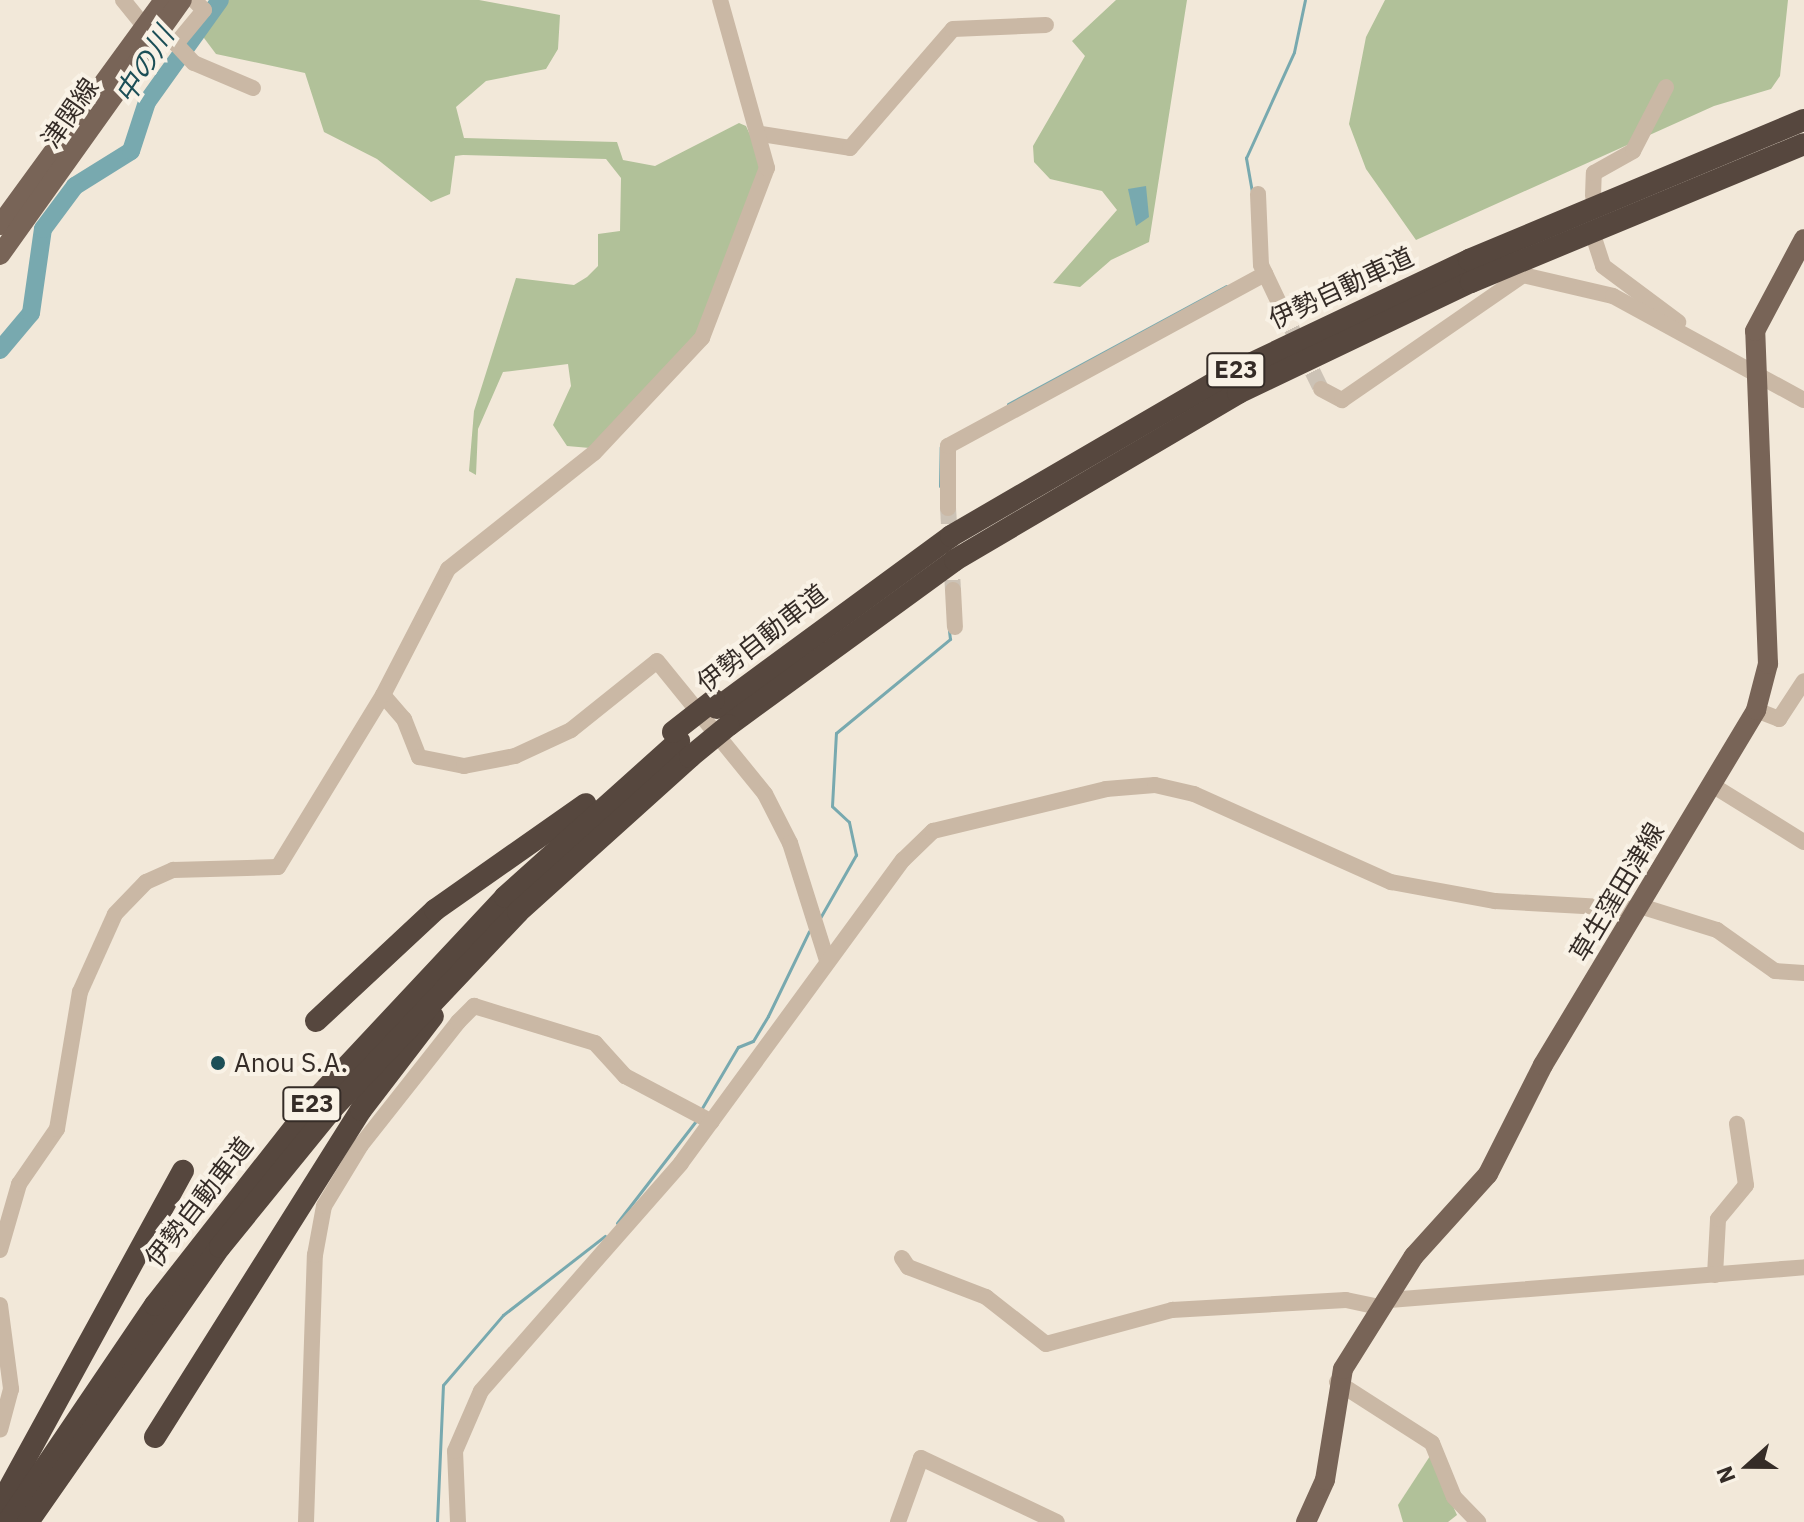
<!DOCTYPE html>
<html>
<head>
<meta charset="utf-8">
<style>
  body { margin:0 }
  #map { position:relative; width:1804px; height:1522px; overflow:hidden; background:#f2e8d9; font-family:"IBM Plex Sans","Noto Sans JP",sans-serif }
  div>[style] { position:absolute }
  .green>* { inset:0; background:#b1c199 }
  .water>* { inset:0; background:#78a9af }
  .stream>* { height:3px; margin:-1.5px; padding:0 1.5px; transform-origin:1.5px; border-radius:1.5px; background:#78a9af }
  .river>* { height:18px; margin:-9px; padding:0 9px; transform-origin:9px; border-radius:9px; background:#78a9af }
  .minor-tunnel>* { height:16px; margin-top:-8px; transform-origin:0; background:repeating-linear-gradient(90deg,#ccc2b5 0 16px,transparent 0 24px) }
  .minor>* { height:16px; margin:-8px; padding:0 8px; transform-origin:8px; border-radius:8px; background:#cab8a5 }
  .major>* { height:20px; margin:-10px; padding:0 10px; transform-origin:10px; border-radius:10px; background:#786457 }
  .highway>* { height:22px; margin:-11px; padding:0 11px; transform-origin:11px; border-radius:11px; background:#56473e }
  .highway-bridge>* { height:22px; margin:-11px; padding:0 11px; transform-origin:11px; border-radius:11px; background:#56473e }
  .dots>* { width:22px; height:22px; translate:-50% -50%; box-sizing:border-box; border:4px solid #f9f2e6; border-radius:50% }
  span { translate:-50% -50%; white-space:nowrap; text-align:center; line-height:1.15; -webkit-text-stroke:8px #f9f2e6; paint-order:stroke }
  .shield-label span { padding:2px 6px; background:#f9f2e6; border:2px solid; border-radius:6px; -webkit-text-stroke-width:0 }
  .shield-label { font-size:24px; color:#352c27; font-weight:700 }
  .street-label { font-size:26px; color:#352c27 }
  .poi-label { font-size:26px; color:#352c27 }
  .left { translate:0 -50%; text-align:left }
  .water-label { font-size:28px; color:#1c4f57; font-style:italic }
  .north { position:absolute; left:1708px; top:1426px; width:80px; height:80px; -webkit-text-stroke:6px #f9f2e6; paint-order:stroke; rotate:249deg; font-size:22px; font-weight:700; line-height:32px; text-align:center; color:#352c27 }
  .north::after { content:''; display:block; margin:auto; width:28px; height:36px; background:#352c27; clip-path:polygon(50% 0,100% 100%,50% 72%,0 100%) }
</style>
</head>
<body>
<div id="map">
  <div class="green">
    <i style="clip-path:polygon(214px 0,479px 0,560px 15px,558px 49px,546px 69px,486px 81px,456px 107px,464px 138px,617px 142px,623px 160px,655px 166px,739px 123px,746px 126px,762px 161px,702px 327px,590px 448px,567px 446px,553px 425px,571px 386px,568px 364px,503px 372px,478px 429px,476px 475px,469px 471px,474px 411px,516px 278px,574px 285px,587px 277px,598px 266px,598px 234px,620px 231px,621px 178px,606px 159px,463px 155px,455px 156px,450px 194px,431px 202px,377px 159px,324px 132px,305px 73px,216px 54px,198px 30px)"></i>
    <i style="clip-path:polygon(1116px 0,1187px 0,1149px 242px,1111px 260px,1080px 287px,1053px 283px,1117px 210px,1102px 191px,1050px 179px,1034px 162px,1033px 146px,1085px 56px,1072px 41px)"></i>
    <i style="clip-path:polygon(1385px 0,1788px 0,1780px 76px,1771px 89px,1714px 106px,1416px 240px,1366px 169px,1349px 124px,1366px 37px)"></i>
    <i style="clip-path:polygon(1430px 1456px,1457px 1515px,1448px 1522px,1403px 1522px,1398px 1505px)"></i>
  </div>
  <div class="water">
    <i style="clip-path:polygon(1146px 186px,1149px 217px,1136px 226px,1128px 189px)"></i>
  </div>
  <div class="stream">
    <i style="left:1252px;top:192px;width:35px;rotate:-100deg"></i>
    <i style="left:1246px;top:158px;width:116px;rotate:-65.6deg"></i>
    <i style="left:1294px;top:52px;width:53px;rotate:-78.1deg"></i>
    <i style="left:1008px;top:404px;width:248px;rotate:-28.4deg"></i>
    <i style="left:940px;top:486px;width:39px;rotate:-89deg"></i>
    <i style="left:820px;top:918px;width:73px;rotate:-60.3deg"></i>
    <i style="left:856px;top:855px;width:34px;rotate:-102deg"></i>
    <i style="left:849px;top:822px;width:23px;rotate:-137deg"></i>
    <i style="left:832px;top:806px;width:73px;rotate:-86.9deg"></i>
    <i style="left:836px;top:733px;width:148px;rotate:-39.5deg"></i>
    <i style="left:950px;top:639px;width:8px;rotate:-97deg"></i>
    <i style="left:702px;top:1108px;width:71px;rotate:-59.5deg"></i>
    <i style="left:738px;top:1047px;width:16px;rotate:-22deg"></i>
    <i style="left:753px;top:1041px;width:29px;rotate:-59deg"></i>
    <i style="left:768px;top:1016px;width:94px;rotate:-64.2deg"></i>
    <i style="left:617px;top:1223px;width:128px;rotate:-52.3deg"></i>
    <i style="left:437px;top:1522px;width:137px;rotate:-87.5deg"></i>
    <i style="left:443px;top:1385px;width:92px;rotate:-49.4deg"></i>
    <i style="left:503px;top:1315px;width:129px;rotate:-37.8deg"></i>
  </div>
  <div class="river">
    <i style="left:0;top:350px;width:48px;rotate:-50deg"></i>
    <i style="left:31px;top:313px;width:85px;rotate:-81.9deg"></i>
    <i style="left:43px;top:229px;width:54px;rotate:-53.3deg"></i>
    <i style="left:75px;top:186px;width:66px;rotate:-32deg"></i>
    <i style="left:131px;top:151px;width:52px;rotate:-71.9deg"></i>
    <i style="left:147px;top:102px;width:125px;rotate:-54.4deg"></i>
  </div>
  <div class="minor-tunnel">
    <i style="left:1281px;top:307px;width:91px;rotate:64deg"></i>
    <i style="left:948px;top:508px;width:82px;rotate:86.5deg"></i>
  </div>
  <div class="minor">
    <i style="left:123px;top:0;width:27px;rotate:51deg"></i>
    <i style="left:194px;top:0;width:14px;rotate:45deg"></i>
    <i style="left:204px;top:10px;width:44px;rotate:129.5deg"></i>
    <i style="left:176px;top:44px;width:26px;rotate:47deg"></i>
    <i style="left:194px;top:63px;width:64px;rotate:23deg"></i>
    <i style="left:761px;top:134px;width:90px;rotate:8.9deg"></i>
    <i style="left:850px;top:148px;width:157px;rotate:-49.1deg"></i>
    <i style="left:953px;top:29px;width:93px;rotate:-2.5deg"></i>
    <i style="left:1258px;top:194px;width:71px;rotate:87.6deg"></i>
    <i style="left:1261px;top:265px;width:47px;rotate:64.5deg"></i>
    <i style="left:1593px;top:196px;width:23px;rotate:-88deg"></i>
    <i style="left:1594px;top:173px;width:45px;rotate:-29.4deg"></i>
    <i style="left:1633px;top:151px;width:72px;rotate:-62.7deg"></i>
    <i style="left:1595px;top:241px;width:26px;rotate:72deg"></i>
    <i style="left:1603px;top:266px;width:94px;rotate:36.7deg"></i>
    <i style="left:1321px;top:389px;width:24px;rotate:28deg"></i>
    <i style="left:1342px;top:400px;width:220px;rotate:-34.6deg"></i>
    <i style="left:1523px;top:275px;width:92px;rotate:13.1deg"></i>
    <i style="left:1613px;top:296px;width:217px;rotate:28.6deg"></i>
    <i style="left:948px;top:508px;width:62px;rotate:-90deg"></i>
    <i style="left:948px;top:446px;width:361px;rotate:-28.5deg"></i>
    <i style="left:953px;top:590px;width:37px;rotate:87deg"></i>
    <i style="left:383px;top:695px;width:32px;rotate:49deg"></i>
    <i style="left:404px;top:719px;width:41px;rotate:68.5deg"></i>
    <i style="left:419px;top:757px;width:46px;rotate:11.3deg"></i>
    <i style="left:464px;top:766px;width:52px;rotate:-11.1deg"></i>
    <i style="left:515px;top:756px;width:62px;rotate:-24.9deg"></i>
    <i style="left:571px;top:730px;width:110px;rotate:-38.7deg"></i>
    <i style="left:657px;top:661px;width:171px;rotate:50.9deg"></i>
    <i style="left:765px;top:794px;width:55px;rotate:63deg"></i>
    <i style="left:790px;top:843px;width:123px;rotate:72.5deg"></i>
    <i style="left:1756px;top:710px;width:25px;rotate:21deg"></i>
    <i style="left:1779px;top:719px;width:45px;rotate:-56.7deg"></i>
    <i style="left:1712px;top:785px;width:108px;rotate:31.8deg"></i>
    <i style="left:1640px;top:906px;width:81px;rotate:17.3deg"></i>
    <i style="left:1717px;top:930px;width:71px;rotate:35.3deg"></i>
    <i style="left:1775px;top:971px;width:29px;rotate:4deg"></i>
    <i style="left:0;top:1250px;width:69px;rotate:-73.9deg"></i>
    <i style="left:19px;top:1184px;width:67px;rotate:-55.4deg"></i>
    <i style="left:57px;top:1129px;width:139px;rotate:-80.5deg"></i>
    <i style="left:80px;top:992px;width:85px;rotate:-65.8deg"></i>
    <i style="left:115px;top:914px;width:45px;rotate:-45.9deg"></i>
    <i style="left:146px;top:882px;width:30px;rotate:-24deg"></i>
    <i style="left:173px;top:870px;width:105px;rotate:-1.6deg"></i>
    <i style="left:278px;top:867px;width:202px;rotate:-58.6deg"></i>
    <i style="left:383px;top:695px;width:142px;rotate:-62.7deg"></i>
    <i style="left:448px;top:569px;width:186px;rotate:-38.5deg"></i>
    <i style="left:594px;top:453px;width:158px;rotate:-46.8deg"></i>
    <i style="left:702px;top:338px;width:182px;rotate:-69.1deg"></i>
    <i style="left:767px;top:168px;width:174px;rotate:-105.6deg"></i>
    <i style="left:902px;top:1258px;width:11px;rotate:56deg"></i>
    <i style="left:908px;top:1267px;width:84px;rotate:21deg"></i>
    <i style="left:986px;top:1297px;width:76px;rotate:38.1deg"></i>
    <i style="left:1046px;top:1344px;width:131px;rotate:-15.1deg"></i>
    <i style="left:1172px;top:1310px;width:174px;rotate:-3.3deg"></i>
    <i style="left:1346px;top:1300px;width:38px;rotate:12deg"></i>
    <i style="left:1715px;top:1275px;width:56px;rotate:-86.9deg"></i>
    <i style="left:1718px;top:1219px;width:44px;rotate:-50.5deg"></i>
    <i style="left:1746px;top:1185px;width:62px;rotate:-98.4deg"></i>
    <i style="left:1389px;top:1300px;width:416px;rotate:-4.5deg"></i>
    <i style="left:0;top:1305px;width:85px;rotate:82.5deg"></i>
    <i style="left:11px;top:1389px;width:42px;rotate:105deg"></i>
    <i style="left:1337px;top:1382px;width:113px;rotate:32.7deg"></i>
    <i style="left:1432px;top:1443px;width:58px;rotate:67.8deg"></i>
    <i style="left:1454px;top:1497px;width:35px;rotate:46deg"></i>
    <i style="left:306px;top:1522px;width:267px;rotate:-88.1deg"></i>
    <i style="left:315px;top:1255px;width:50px;rotate:-79.6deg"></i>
    <i style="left:324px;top:1206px;width:71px;rotate:-58.8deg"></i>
    <i style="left:361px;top:1145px;width:157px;rotate:-51.7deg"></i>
    <i style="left:458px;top:1022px;width:23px;rotate:-45deg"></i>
    <i style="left:474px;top:1006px;width:127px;rotate:17deg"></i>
    <i style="left:595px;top:1043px;width:45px;rotate:47.7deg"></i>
    <i style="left:625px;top:1076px;width:98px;rotate:27.9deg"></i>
    <i style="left:458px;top:1522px;width:71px;rotate:-92.4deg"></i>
    <i style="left:455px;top:1451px;width:65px;rotate:-66.6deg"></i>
    <i style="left:481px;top:1391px;width:303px;rotate:-48.7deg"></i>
    <i style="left:681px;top:1163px;width:376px;rotate:-53.8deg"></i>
    <i style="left:903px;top:860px;width:42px;rotate:-44deg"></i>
    <i style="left:933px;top:831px;width:178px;rotate:-13.6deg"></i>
    <i style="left:1106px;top:789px;width:49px;rotate:-4.7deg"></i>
    <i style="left:1155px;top:785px;width:40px;rotate:13deg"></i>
    <i style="left:1194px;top:794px;width:216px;rotate:24.1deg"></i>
    <i style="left:1391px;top:882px;width:106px;rotate:10.4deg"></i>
    <i style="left:1495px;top:901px;width:143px;rotate:3.2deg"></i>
    <i style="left:898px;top:1522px;width:68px;rotate:-70.2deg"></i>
    <i style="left:921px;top:1458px;width:150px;rotate:25.2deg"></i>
  </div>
  <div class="major">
    <i style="left:0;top:225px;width:278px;rotate:-53.9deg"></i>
    <i style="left:0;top:255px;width:313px;rotate:-54.5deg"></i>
    <i style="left:1306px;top:1522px;width:46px;rotate:-65.7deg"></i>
    <i style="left:1325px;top:1480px;width:112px;rotate:-80.8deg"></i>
    <i style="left:1343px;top:1369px;width:133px;rotate:-57.9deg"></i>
    <i style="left:1414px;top:1256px;width:110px;rotate:-47.9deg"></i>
    <i style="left:1488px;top:1174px;width:122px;rotate:-63.2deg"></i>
    <i style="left:1543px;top:1065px;width:414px;rotate:-59deg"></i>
    <i style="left:1756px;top:710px;width:48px;rotate:-75.4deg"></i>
    <i style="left:1768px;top:664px;width:333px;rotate:-92.2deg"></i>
    <i style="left:1755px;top:331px;width:104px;rotate:-62deg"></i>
  </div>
  <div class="highway">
    <i style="left:717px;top:708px;width:290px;rotate:-36.3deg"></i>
    <i style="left:951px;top:536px;width:322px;rotate:-30.2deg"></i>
    <i style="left:1229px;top:374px;width:266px;rotate:-25.4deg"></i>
    <i style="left:1469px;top:260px;width:363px;rotate:-22.7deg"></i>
    <i style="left:729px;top:725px;width:280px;rotate:-36.1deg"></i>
    <i style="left:955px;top:560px;width:329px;rotate:-30.5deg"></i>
    <i style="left:1238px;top:393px;width:258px;rotate:-25.5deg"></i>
    <i style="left:1471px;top:282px;width:360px;rotate:-22.5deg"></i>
    <i style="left:316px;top:1021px;width:163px;rotate:-43deg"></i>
    <i style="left:435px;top:910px;width:184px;rotate:-35.1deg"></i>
    <i style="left:155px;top:1437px;width:386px;rotate:-57.8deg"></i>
    <i style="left:361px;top:1110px;width:118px;rotate:-52.5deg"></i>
    <i style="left:0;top:1505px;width:381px;rotate:-61.3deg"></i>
    <i style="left:8px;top:1522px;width:262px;rotate:-55.9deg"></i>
    <i style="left:155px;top:1305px;width:266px;rotate:-51.9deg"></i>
    <i style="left:319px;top:1096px;width:272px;rotate:-46.9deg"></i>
    <i style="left:505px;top:897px;width:234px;rotate:-41.9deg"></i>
    <i style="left:28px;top:1522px;width:335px;rotate:-55.1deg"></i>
    <i style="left:220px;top:1247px;width:178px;rotate:-50.9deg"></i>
    <i style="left:332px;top:1109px;width:271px;rotate:-46.6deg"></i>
    <i style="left:518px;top:912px;width:232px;rotate:-42deg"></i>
  </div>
  <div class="highway-bridge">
    <i style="left:673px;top:732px;width:52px;rotate:-38deg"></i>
    <i style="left:690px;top:757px;width:50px;rotate:-39.4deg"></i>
  </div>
  <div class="dots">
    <i style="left:218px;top:1063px;background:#1c4f57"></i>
  </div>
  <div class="shield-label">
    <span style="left:1236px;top:370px">E23</span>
    <span style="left:312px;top:1104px">E23</span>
  </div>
  <div class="street-label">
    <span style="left:70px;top:113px;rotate:-55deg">津関線</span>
    <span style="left:1341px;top:288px;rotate:-25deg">伊勢自動車道</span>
    <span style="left:762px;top:638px;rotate:-38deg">伊勢自動車道</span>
    <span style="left:1617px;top:892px;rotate:-59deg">草生窪田津線</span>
    <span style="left:199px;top:1202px;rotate:-52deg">伊勢自動車道</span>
  </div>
  <div class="poi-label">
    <span class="left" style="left:234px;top:1063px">Anou S.A.</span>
  </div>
  <div class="water-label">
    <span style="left:144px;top:65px;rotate:-58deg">中の川</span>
  </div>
  <div class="north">N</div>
</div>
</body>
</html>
